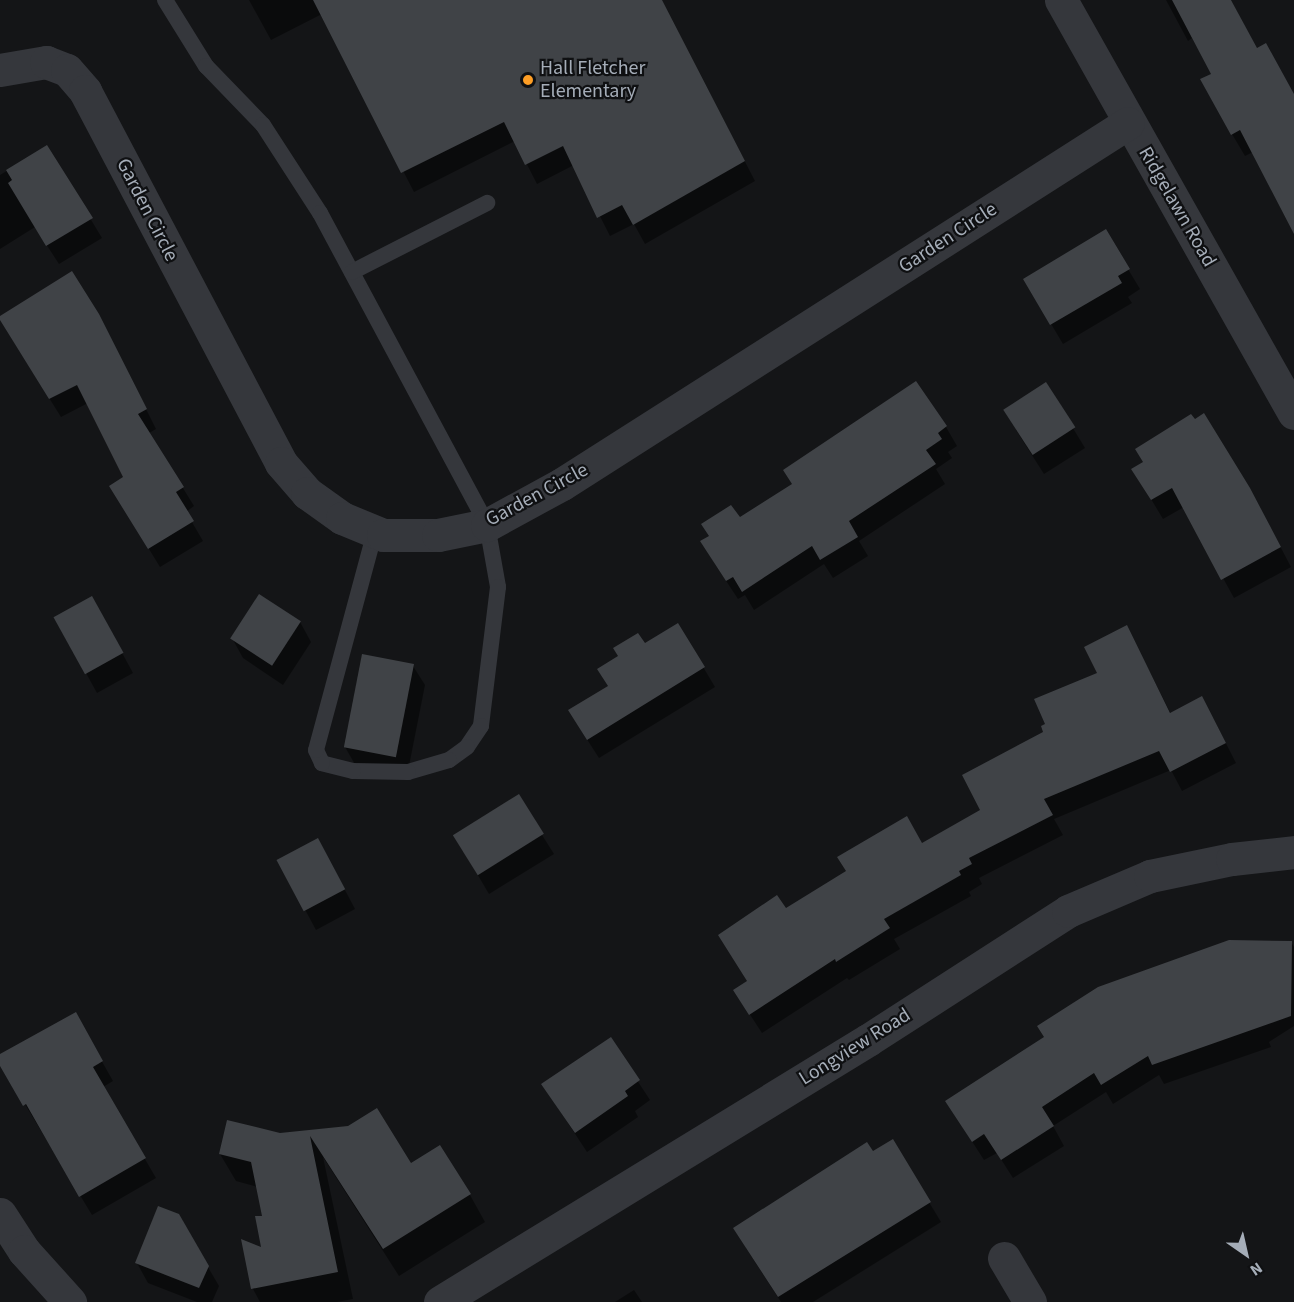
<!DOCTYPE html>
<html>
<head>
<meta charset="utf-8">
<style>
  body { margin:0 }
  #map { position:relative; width:1294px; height:1302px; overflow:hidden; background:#141517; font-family:"Source Sans 3",sans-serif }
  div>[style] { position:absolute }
  .shadow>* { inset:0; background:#0007 }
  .building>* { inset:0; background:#404347; transform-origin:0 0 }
  .lane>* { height:16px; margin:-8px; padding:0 8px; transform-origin:8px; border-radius:8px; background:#35373c }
  .street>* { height:33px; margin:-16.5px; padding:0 16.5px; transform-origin:16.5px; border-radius:16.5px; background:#35373c }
  .dots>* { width:16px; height:16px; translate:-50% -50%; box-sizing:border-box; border:3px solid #0f1012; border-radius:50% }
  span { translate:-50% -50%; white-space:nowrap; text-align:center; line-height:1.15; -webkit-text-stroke:4.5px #0f1012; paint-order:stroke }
  .poi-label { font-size:20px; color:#a5adb8 }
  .left { translate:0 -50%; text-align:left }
  .street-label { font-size:20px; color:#a5adb8 }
  .north { position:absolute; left:1216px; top:1224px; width:60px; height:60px; -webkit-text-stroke:4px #0f1012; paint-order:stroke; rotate:146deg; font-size:16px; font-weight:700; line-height:24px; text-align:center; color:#a5adb8 }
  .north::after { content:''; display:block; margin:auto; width:21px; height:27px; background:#a5adb8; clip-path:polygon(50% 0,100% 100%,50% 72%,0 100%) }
</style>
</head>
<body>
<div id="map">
  <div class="shadow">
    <i style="clip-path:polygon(249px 0,661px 0,755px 181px,645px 244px,634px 224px,610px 236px,574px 165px,537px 184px,515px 141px,414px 192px,322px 14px,271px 40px)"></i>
    <i style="clip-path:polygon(1166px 0,1231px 0,1257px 50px,1294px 96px,1294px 221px,1253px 152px,1245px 156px,1232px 134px,1213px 74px,1192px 38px,1188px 41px)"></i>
    <i style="clip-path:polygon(47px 147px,102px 238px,59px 264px,35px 227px,0 249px,0 175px)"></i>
    <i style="clip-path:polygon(1105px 231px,1140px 289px,1128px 297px,1132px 303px,1063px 344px,1025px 280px)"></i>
    <i style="clip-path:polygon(109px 335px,156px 429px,149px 433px,194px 506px,186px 512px,203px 541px,160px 567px,122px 505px,125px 478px,88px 403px,61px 417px,11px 337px)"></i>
    <i style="clip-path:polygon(1046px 384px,1085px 448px,1044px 474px,1016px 430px)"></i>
    <i style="clip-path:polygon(946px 427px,957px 446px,948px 452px,952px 458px,936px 469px,945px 484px,859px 541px,868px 556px,833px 578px,824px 564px,754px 610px,745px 595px,738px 599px,713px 561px,739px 519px)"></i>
    <i style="clip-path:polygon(1144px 463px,1261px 510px,1291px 567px,1234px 598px,1184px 507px,1163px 519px,1145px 489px)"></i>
    <i style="clip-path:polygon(103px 618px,133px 673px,97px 693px,86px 673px)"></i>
    <i style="clip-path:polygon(300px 622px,311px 642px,283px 685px,243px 658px,232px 638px)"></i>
    <i style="clip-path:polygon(678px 625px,715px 687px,599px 758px,581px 730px,609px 687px,644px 645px)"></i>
    <i style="clip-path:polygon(1137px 647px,1171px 714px,1213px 718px,1236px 763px,1182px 791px,1171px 770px,1054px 819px,1063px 835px,979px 878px,982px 884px,969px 892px,971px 896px,894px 939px,900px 949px,849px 980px,847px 978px,762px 1033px,747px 1010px,748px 982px,785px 910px,922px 845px,982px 810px,1045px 733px,1099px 674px)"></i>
    <i style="clip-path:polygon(413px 666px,425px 685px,407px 776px,356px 766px,345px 747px)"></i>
    <i style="clip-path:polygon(542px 835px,554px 854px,489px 894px,466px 855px)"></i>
    <i style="clip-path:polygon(329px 860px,355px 909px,316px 930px,279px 861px)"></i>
    <i style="clip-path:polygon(1291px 942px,1294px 947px,1294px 1026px,1269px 1042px,1271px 1047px,1164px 1084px,1159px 1075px,1113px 1104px,1106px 1092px,1053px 1126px,1064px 1146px,1013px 1178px,997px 1153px,984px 1160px,959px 1121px)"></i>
    <i style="clip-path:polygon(75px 1014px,113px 1081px,103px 1087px,156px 1178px,92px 1215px,0 1063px,0 1056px)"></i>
    <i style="clip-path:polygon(610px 1039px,650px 1100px,635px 1111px,638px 1117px,587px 1152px,543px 1085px)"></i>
    <i style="clip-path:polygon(349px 1127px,410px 1165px,470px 1195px,485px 1222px,399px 1276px,323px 1157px,353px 1299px,337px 1302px,260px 1302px,253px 1289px,243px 1241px,263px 1249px,264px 1217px,258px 1187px,236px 1181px,220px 1154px,280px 1134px)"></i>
    <i style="clip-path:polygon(892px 1141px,941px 1222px,813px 1302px,781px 1302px,746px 1248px,872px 1153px)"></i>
    <i style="clip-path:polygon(178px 1216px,219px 1286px,212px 1302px,197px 1302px,148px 1283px,137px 1263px)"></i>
    <i style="clip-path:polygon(634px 1290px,642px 1302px,615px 1302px)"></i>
  </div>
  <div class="building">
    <i style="clip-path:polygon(313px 0,662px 0,745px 161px,633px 225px,622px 205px,597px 218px,563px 146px,525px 165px,504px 122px,401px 173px)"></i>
    <i style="clip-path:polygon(1172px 0,1231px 0,1257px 48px,1266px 43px,1294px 94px,1294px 234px,1240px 130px,1231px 135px,1200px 79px,1211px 74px)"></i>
    <i style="clip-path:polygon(47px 145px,93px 218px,46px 246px,8px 183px,12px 180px,6px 170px)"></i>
    <i style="clip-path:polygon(1106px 229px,1130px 269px,1118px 276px,1122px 283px,1050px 325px,1023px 279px)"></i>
    <i style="clip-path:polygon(72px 271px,99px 314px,147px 409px,138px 414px,184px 487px,176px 492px,194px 521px,148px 549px,109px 486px,123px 477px,77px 385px,49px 399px,0 320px,0 316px)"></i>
    <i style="clip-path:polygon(916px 381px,947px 426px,938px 433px,942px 439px,926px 450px,936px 464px,849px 521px,858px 537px,820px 560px,812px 546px,742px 592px,733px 577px,726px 581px,700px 541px,709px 536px,701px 524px,731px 505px,740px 517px,792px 484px,783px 470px)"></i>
    <i style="left:1046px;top:382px;width:54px;height:51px;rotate:57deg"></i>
    <i style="clip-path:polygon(1204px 413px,1250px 488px,1281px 547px,1221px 580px,1172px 488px,1151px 500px,1131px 469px,1143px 462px,1135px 449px,1191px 414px,1195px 419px)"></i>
    <i style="left:259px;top:594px;width:50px;height:53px;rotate:33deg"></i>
    <i style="left:92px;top:596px;width:65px;height:44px;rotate:61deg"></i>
    <i style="clip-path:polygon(678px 623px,705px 667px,587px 740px,568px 710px,608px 686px,597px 669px,618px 656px,613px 648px,638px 633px,645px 643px)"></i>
    <i style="clip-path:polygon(1127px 625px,1170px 713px,1202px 696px,1226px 743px,1170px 772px,1159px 751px,1044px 799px,1053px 815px,969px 858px,972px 864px,959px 871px,961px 875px,884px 919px,890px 928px,836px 962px,835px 959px,749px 1015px,733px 990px,747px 981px,718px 935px,777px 895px,786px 908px,846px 871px,837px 857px,907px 816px,922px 843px,980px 810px,962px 775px,1043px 732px,1041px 726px,1045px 724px,1034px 699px,1097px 673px,1084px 647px)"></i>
    <i style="left:362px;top:654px;width:53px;height:95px;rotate:11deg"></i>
    <i style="left:519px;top:794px;width:47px;height:78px;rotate:58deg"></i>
    <i style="left:318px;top:838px;width:58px;height:47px;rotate:62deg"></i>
    <i style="clip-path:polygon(1229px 940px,1292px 941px,1291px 1016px,1152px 1065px,1148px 1056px,1101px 1085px,1094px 1073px,1042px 1107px,1054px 1126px,1001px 1160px,984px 1134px,972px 1142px,945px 1101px,1044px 1037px,1037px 1026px,1098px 987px)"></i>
    <i style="clip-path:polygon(76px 1012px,103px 1061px,93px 1067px,146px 1158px,79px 1197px,26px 1104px,23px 1106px,0 1066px,0 1054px)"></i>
    <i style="clip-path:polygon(611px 1037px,640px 1080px,625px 1091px,628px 1096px,575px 1133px,541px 1084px)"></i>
    <i style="clip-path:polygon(377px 1108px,411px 1163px,440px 1145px,471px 1194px,383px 1249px,310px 1136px,338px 1272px,251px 1289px,241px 1239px,261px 1247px,255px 1216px,262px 1216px,251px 1162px,219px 1154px,227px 1120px,280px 1133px,348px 1126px)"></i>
    <i style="clip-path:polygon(893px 1139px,931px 1202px,778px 1297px,733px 1228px,867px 1142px,873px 1151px)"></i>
    <i style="clip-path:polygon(158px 1206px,179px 1214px,209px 1266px,199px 1288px,135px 1263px)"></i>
  </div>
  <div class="lane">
    <i style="left:165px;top:0;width:78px;rotate:58.2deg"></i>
    <i style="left:206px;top:66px;width:82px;rotate:46deg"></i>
    <i style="left:263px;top:125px;width:105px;rotate:57.1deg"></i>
    <i style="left:320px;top:213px;width:354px;rotate:61.8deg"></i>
    <i style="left:487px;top:525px;width:63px;rotate:79.9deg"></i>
    <i style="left:498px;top:587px;width:140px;rotate:97deg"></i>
    <i style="left:481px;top:726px;width:25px;rotate:124deg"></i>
    <i style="left:467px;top:747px;width:22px;rotate:144deg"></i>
    <i style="left:449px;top:760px;width:43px;rotate:163.7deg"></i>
    <i style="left:408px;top:772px;width:55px;rotate:-179deg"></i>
    <i style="left:353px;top:771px;width:32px;rotate:-166deg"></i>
    <i style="left:322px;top:763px;width:14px;rotate:-115deg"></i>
    <i style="left:316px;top:750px;width:226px;rotate:-74.9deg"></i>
    <i style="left:352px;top:272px;width:152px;rotate:-27.1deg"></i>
  </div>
  <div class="street">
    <i style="left:1061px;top:0;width:474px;rotate:60.6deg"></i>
    <i style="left:0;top:70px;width:47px;rotate:-9.9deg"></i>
    <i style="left:46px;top:62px;width:22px;rotate:21deg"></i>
    <i style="left:67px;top:70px;width:28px;rotate:49deg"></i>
    <i style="left:85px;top:91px;width:420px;rotate:62.2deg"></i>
    <i style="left:281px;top:463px;width:40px;rotate:49deg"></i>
    <i style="left:307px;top:493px;width:43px;rotate:35.5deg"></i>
    <i style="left:342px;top:518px;width:44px;rotate:22.5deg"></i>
    <i style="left:383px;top:535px;width:55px"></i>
    <i style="left:438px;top:535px;width:50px;rotate:-11.5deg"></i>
    <i style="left:487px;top:525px;width:85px;rotate:-28.7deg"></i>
    <i style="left:562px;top:484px;width:671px;rotate:-32.53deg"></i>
    <i style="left:0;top:1214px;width:44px;rotate:57deg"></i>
    <i style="left:24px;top:1251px;width:69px;rotate:48deg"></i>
    <i style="left:1004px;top:1258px;width:51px;rotate:59.4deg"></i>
    <i style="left:440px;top:1302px;width:502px;rotate:-31.47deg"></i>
    <i style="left:868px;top:1040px;width:238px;rotate:-32.8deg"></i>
    <i style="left:1068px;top:911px;width:89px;rotate:-23.1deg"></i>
    <i style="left:1150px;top:876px;width:84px;rotate:-11.7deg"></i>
    <i style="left:1232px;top:859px;width:62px;rotate:-6.4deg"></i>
  </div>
  <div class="dots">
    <i style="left:528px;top:80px;background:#fe9e25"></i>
  </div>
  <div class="poi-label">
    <span class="left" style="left:540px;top:80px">Hall Fletcher<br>Elementary</span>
  </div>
  <div class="street-label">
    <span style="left:1177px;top:207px;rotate:60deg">Ridgelawn Road</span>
    <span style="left:147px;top:210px;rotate:63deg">Garden Circle</span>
    <span style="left:948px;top:238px;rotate:-33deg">Garden Circle</span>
    <span style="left:537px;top:495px;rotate:-28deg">Garden Circle</span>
    <span style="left:855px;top:1047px;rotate:-32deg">Longview Road</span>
  </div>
  <div class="north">N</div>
</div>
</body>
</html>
